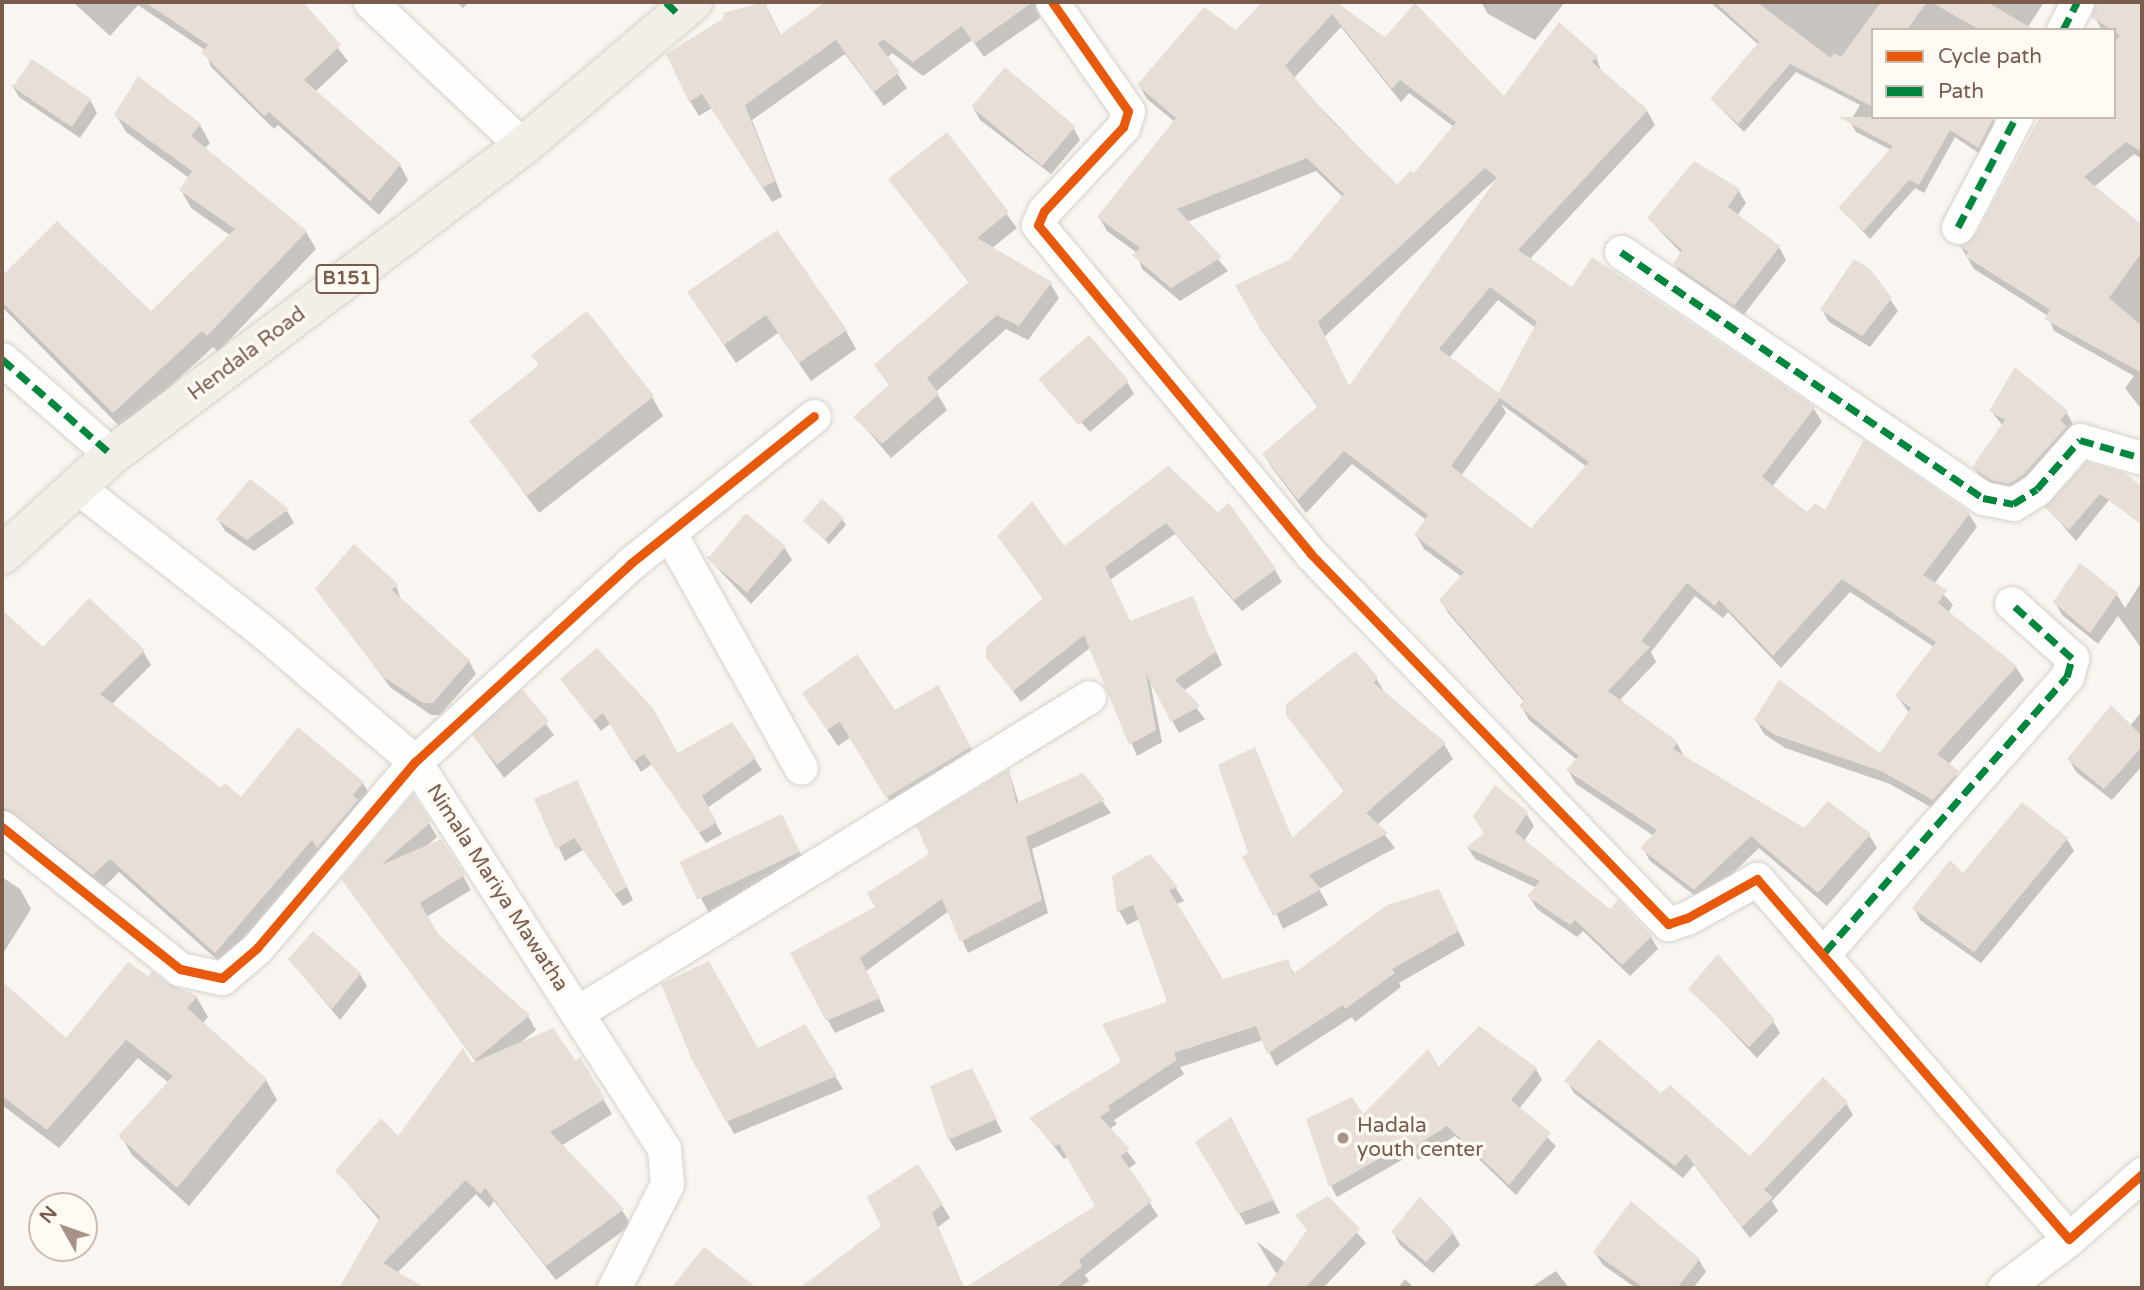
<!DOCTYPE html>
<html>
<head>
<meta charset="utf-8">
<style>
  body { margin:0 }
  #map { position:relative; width:2144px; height:1290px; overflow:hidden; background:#f9f5f0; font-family:"Varela Round",sans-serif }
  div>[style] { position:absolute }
  .shadow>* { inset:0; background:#0003 }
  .building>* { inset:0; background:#e6ded7; transform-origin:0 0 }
  .roads { filter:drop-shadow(0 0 2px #d7d1cb) drop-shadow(0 0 2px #d7d1cb) }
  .minor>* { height:33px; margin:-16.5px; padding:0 16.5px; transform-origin:16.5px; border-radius:16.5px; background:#fefefd }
  .primary>* { height:38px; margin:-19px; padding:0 19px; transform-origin:19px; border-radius:19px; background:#f3eee8 }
  .quiet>* { height:7px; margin-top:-3.5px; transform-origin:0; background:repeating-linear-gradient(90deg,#00873e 0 14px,transparent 0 21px) }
  .cycleway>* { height:9px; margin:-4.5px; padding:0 4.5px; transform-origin:4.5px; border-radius:4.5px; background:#e8590c }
  .dots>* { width:19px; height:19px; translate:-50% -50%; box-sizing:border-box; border:4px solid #fffaf3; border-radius:50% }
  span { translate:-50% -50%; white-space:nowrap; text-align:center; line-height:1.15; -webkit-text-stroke:7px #fffaf3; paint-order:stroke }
  .shield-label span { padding:2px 5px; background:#fffaf3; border:2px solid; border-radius:5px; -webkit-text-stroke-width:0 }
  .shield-label { font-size:19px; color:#7a5c4d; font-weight:700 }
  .street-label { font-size:21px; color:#7a5c4d }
  .poi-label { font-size:21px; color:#7a5c4d }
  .left { translate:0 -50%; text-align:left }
  .frame { position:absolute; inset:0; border:4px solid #7a5c4d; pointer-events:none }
  .legend { position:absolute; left:1871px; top:28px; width:245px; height:91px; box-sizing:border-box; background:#fffaf3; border:2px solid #cabbb1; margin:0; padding:9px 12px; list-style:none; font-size:21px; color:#7a5c4d }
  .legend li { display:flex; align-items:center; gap:14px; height:35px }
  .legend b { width:35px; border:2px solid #cabbb1 }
  .north { position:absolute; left:28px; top:1192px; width:70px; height:70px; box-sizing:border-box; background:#fffaf3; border:2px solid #cabbb1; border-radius:50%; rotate:310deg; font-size:19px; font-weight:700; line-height:28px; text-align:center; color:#7a5c4d }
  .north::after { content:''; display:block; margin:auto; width:24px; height:32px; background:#a69286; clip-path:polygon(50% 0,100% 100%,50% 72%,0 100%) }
</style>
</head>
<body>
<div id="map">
  <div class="shadow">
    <i style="clip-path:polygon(73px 2px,301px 2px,348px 61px,315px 92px,400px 165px,408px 180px,379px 215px,278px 125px,274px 129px,211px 67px,205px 50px,138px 5px,110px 36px)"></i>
    <i style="clip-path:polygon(457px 2px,469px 2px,463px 8px)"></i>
    <i style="clip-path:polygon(828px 2px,1044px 2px,1039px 7px,1040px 18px,984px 57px,972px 40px,923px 76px,892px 53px,887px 58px,907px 88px,884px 106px,845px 54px,752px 120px,782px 197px,772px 202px,712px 108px,699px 116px,690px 101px,725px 14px,765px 3px,781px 36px)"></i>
    <i style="clip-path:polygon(evenodd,1265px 2px,1333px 2px,1385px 40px,1504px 99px,1596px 57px,1602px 73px,1647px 111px,1655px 125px,1529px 260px,1572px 289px,1592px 260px,1814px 409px,1822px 422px,1772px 487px,1808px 515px,1969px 514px,1977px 527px,1934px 584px,1953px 605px,1948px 613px,2016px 667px,2024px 680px,1948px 765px,1965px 786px,1941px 813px,1890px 784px,1785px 748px,1764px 734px,1756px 720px,1880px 755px,1909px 713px,1897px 696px,1934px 647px,1850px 592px,1781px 668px,1728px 612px,1723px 618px,1695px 596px,1651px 652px,1656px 662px,1619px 701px,1677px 743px,1685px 758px,1804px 830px,1869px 835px,1877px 848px,1827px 906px,1759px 848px,1703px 902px,1650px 861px,1643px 848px,1654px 836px,1576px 784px,1568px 770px,1577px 760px,1529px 720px,1521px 706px,1525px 703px,1449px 614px,1441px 601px,1462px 577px,1424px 549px,1416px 535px,1426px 520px,1352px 464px,1306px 513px,1272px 468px,1264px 455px,1318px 407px,1270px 343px,1237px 285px,1290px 261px,1344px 198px,1316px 171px,1187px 222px,1228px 271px,1180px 301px,1142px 269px,1137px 253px,1107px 231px,1099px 217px,1175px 122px,1147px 99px,1139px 85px,1236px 32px,1265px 2px,1341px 27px,1401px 102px,1409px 93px,1454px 127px,1414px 176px,1397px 187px,1293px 79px,1341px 27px,1265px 2px,1498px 177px,1349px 388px,1324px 337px,1498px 177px,1265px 2px,1498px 300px,1536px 328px,1499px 396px,1449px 358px,1498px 300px,1265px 2px,1501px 404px,1587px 467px,1531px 531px,1461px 476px,1506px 413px,1501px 404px)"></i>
    <i style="clip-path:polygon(1481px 2px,1565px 2px,1535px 40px,1488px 14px)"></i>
    <i style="clip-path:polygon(1710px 2px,1762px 4px,2044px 2px,2026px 30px,1873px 30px,1873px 117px,1993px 119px,1998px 128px,1983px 156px,1955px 137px,1924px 193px,1915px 188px,1870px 239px,1841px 208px,1891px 150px,1856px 132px,1850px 122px,1860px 105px,1796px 72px,1744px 132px,1712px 100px,1759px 45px)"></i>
    <i style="clip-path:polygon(2105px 2px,2142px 2px,2142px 159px,2134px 154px,2094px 187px,2142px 227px,2142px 410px,2125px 388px,2134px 376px,2054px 331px,2048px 316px,1974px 269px,1961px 247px,2114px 117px,2114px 30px,2102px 30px,2095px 18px)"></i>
    <i style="clip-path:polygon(12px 85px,90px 100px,97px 113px,80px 138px,19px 97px)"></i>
    <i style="clip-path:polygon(973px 107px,1073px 127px,1080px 140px,1051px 174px,980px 120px)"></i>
    <i style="clip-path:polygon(116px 115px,200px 125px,210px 143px,204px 149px,306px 232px,316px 249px,218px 352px,213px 347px,123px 430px,2px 307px,2px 278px,57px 224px,151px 313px,231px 236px,191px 208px,181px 190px,189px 178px,126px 132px)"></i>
    <i style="clip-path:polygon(947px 135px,1017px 228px,992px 248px,1050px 283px,1059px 298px,1028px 340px,1006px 329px,936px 392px,947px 410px,891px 458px,856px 417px,890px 387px,876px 365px,970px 284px,890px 179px)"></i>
    <i style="clip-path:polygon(1738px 190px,1746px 203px,1737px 216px,1779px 247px,1786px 260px,1742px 317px,1682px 276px,1675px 264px,1682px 254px,1649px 219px)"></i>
    <i style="clip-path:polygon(689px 293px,846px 331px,856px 349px,811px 381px,778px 333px,736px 363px)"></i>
    <i style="clip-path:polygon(1890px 299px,1898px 311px,1870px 347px,1829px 322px,1822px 310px)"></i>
    <i style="clip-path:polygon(533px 355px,652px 397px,663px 416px,539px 513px,471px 421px,540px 367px)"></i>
    <i style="clip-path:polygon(1042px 380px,1127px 382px,1134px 394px,1090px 432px)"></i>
    <i style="clip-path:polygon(1991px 411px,2066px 412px,2073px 424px,2031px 486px,1999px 492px,1981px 480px,1974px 467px,2003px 426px)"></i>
    <i style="clip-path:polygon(1168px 469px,1275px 570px,1282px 582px,1242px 611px,1175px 534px,1110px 580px,1131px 623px,1192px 598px,1222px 665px,1183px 691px,1205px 719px,1179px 733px,1150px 681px,1162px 742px,1137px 756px,1091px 647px,1021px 702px,988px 658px,1044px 600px,1007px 548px,1063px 548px)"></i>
    <i style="clip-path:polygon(250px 481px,287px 511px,294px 523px,254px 551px,225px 531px,218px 519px)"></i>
    <i style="clip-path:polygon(2122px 484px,2076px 541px,2047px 507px)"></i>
    <i style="clip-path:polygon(842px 519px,846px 525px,829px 544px,805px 521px)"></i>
    <i style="clip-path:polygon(785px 548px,792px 560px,751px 604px,707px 557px)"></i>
    <i style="clip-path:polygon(2080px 565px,2117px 595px,2125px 608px,2142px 581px,2142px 649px,2118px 616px,2098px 644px,2062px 615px,2055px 602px)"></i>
    <i style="clip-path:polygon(396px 585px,401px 600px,469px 661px,476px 674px,440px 715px,431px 715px,391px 688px,317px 590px)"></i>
    <i style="clip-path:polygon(2px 612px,44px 650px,143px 651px,151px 665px,111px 705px,221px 790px,241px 799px,363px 783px,371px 797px,224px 966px,119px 872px,102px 889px,2px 811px)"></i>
    <i style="clip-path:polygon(1376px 678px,1385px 693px,1444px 744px,1453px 759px,1377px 825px,1395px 848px,1319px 889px,1328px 905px,1283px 929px,1250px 854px,1254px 749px,1293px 840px,1345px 793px,1288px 715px)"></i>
    <i style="clip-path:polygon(562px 679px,677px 755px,732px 724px,762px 770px,707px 808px,722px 834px,706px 843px,652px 764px,641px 772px,611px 723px,601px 731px)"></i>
    <i style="clip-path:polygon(522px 692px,554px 735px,504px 778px,474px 736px)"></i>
    <i style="clip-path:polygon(947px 703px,979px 764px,897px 813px,851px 737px,838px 746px,814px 710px,894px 713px)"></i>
    <i style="clip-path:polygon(2142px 711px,2142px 766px,2112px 800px,2076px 772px,2069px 759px,2130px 726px)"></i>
    <i style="clip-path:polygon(1009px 771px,1019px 804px,1083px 775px,1111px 813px,1032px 849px,1048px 913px,968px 953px,949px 911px,866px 971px,885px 1011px,835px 1033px,792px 954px,878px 908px)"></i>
    <i style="clip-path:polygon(577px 782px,633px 900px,623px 906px,583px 850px,565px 861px,536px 800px)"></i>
    <i style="clip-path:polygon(1526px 813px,1534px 826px,1524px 841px,1610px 912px,1651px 937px,1658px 949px,1630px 976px,1583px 931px,1577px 937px,1537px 909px,1529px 896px,1537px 888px,1475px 859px,1468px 848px)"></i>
    <i style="clip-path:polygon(429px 823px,437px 837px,428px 845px,463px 876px,471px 890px,426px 917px,437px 936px,528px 1016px,536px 1030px,521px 1042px,575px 1063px,580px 1060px,612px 1114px,561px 1146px,622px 1210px,631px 1225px,556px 1280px,494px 1201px,489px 1208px,476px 1194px,397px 1273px,420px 1288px,341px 1288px,380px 1221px,337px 1171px,399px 1139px,476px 1062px,343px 880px)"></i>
    <i style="clip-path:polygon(788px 828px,806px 865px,713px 921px,688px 873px)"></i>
    <i style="clip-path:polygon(2067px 839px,2074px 851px,1981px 963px,1921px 921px,1914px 908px,1963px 876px)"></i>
    <i style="clip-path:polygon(2px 877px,20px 889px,31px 909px,2px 955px)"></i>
    <i style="clip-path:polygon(1113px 877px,1176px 888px,1184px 901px,1176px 904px,1223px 981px,1287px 961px,1295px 975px,1446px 905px,1465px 945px,1399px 983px,1401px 987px,1355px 1022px,1352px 1017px,1276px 1066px,1263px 1040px,1180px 1067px,1184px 1074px,1114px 1120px,1117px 1124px,1109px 1129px,1136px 1163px,1128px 1169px,1158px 1216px,1085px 1275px,1089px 1281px,1079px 1288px,966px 1288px,1097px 1206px,1068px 1156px,1064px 1159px,1032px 1119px,1123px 1063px,1170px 1003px,1140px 919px,1127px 925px,1119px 911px)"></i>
    <i style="clip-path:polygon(290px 960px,360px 974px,367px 986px,340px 1020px)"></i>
    <i style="clip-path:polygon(148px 978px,197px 998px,208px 1017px,202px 1024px,266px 1080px,277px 1100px,189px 1206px,132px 1155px,121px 1136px,169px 1083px,138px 1058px,59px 1148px,2px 1105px,2px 983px,66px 1040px)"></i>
    <i style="clip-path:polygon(1691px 989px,1773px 1021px,1780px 1033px,1757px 1058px)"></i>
    <i style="clip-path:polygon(805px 1027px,843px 1089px,734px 1134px,727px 1121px,758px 1050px)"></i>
    <i style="clip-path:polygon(1438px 1069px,1536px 1069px,1542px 1080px,1519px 1109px,1556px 1146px,1516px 1195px,1455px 1136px,1418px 1160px,1414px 1153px,1337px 1197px,1331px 1186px)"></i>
    <i style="clip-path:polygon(1567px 1081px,1661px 1095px,1750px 1159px,1846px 1103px,1853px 1115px,1772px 1201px,1778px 1211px,1750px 1238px,1694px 1165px,1683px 1178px,1574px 1093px)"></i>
    <i style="clip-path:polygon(978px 1083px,1002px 1132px,956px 1151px,949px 1139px)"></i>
    <i style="clip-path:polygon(1237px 1131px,1280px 1213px,1246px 1225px,1197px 1143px)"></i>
    <i style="clip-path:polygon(1327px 1198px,1366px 1243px,1323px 1288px,1285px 1288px,1257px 1242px,1286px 1263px,1308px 1231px,1297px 1215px)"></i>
    <i style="clip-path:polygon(942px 1205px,950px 1218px,938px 1227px,964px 1288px,828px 1288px,820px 1275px)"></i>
    <i style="clip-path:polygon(1393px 1232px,1453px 1233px,1460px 1245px,1433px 1273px,1400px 1245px)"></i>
    <i style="clip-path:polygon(1595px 1253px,1699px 1260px,1706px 1272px,1693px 1288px,1636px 1288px,1603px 1265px)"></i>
    <i style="clip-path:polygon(1556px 1271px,1569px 1288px,1530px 1288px)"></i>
    <i style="clip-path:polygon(1405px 1279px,1414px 1288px,1398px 1288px)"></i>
  </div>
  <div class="building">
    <i style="clip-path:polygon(145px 2px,303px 2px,341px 45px,304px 80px,401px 164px,370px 201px,269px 112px,264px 116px,201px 52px,208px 45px)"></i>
    <i style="clip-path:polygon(764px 2px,780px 35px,825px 2px,1033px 2px,974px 44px,962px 26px,913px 62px,883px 39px,878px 44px,900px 72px,874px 92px,836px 40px,745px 105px,775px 181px,762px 188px,702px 94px,689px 102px,666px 54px,724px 18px,723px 13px)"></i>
    <i style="clip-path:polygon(evenodd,1262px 2px,1343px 2px,1340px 5px,1385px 37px,1415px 3px,1504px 96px,1559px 22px,1598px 56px,1592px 62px,1648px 110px,1518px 250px,1572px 287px,1592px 257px,1815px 407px,1762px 477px,1807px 512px,1815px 503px,1825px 510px,1864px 440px,1970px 513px,1923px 575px,1947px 590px,1938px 603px,2017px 666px,1937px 754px,1959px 771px,1933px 800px,1881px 771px,1775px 735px,1754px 720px,1779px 680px,1880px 753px,1911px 708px,1895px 696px,1936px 642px,1842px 579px,1773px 656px,1719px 600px,1715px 606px,1687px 583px,1641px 641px,1650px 647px,1608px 691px,1678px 742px,1673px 749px,1804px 828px,1828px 801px,1871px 834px,1818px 893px,1751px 836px,1694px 890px,1640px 848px,1657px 830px,1566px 770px,1579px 756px,1519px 706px,1524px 700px,1439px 600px,1464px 572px,1414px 535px,1428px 515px,1344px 451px,1298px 500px,1262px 454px,1318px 406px,1260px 329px,1235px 285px,1289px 260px,1344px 194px,1307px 158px,1177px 209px,1222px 257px,1171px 288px,1132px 255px,1140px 248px,1097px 217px,1176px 118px,1137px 85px,1204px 7px,1236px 30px,1262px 2px,1332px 14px,1392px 89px,1400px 80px,1456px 122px,1414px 173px,1411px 170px,1397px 184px,1330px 119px,1285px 66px,1332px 14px,1262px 2px,1485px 168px,1497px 178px,1349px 386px,1318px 322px,1485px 168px,1262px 2px,1490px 287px,1537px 322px,1499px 393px,1439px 349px,1490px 287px,1262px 2px,1500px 398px,1589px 462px,1531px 528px,1451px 466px,1500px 398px)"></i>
    <i style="clip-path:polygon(1715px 2px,1757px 2px,1831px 58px,1834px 53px,1841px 57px,1881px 2px,1927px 2px,1907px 30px,1873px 30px,1873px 107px,1790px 64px,1738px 124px,1710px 99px,1759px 42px)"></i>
    <i style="clip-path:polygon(1931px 2px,1987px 2px,2035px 30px,1980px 30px)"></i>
    <i style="clip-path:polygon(2096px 2px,2142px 2px,2142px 152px,2126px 142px,2084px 177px,2142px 225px,2142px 252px,2109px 298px,2142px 326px,2142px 373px,2044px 319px,2050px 310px,1965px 256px,1968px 252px,1959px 246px,1975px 236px,2040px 117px,2114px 117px,2114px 43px,2120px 35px,2091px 17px)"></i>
    <i style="left:32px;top:59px;width:71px;height:34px;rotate:34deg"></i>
    <i style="left:1005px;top:67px;width:92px;height:52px;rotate:40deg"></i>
    <i style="clip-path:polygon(138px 76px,201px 124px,191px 136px,307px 231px,207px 336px,202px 331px,113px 413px,2px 302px,2px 276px,57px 221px,151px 311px,235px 229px,179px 190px,192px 171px,114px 115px)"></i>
    <i style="clip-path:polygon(1838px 117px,1994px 117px,1978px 148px,1950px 130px,1919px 185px,1909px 180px,1864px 231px,1838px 208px,1893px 146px)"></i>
    <i style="clip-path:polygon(947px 132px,1009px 212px,977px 238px,1052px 282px,1019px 326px,997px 315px,927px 378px,939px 394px,882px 444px,853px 417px,889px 385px,874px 365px,969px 282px,888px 179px)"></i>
    <i style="clip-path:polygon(1694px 161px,1740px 189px,1728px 207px,1780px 246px,1734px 306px,1673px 264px,1682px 250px,1647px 218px)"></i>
    <i style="clip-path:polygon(777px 230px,847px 330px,799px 363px,766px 315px,724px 345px,687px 292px)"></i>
    <i style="clip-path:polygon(1854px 259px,1870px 269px,1892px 298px,1862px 336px,1820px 310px)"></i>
    <i style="clip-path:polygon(587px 311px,654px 396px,527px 496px,469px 421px,539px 365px,531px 355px)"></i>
    <i style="left:1089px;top:335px;width:61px;height:67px;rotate:49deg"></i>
    <i style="clip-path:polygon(2015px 367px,2068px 411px,2060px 421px,2067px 426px,2024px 474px,2009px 484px,1991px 480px,1972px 467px,2005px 420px,1989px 411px)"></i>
    <i style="clip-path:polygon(2086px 462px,2125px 473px,2142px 487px,2142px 525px,2100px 494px,2069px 530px,2044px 507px)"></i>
    <i style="clip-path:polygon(1168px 466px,1218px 512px,1229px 503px,1276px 569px,1234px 600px,1166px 523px,1105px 567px,1130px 621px,1193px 596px,1216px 652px,1175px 680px,1200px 706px,1171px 722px,1146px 674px,1156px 730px,1129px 745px,1084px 635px,1013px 691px,986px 658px,986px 647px,1043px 598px,997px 536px,1032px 501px,1064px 546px)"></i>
    <i style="clip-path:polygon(250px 479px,289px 509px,247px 540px,216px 519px)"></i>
    <i style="left:822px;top:499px;width:29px;height:29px;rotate:41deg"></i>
    <i style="left:746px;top:513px;width:52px;height:60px;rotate:40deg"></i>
    <i style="clip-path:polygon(354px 544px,398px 584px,392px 590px,470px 660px,433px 703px,423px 703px,382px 676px,315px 589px)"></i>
    <i style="clip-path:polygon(2080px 563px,2118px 593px,2090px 633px,2053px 602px)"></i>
    <i style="clip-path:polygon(89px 598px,145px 650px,100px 694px,221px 788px,225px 783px,241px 797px,298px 727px,364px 782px,353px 795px,358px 800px,317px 848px,312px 840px,215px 953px,110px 859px,93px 875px,2px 806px,2px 610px,43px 647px)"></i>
    <i style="clip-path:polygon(597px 648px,653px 708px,678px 753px,732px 722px,756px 758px,702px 796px,717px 822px,699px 833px,644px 754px,633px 762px,603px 713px,593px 721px,560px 679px)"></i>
    <i style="clip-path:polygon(1355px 651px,1378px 677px,1374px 683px,1446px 743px,1366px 813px,1388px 833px,1309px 875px,1321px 889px,1273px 916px,1242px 857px,1248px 853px,1218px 765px,1255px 747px,1292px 838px,1344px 791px,1286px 715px,1286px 704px)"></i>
    <i style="clip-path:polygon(857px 654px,895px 710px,938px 685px,971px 747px,886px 798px,840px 722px,827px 730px,802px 693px)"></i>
    <i style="left:522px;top:689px;width:42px;height:68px;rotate:50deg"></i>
    <i style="clip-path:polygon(2111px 705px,2142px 736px,2142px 747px,2104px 789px,2067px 759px)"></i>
    <i style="clip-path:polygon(1009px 769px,1016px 803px,1083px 773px,1105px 800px,1026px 837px,1042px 900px,960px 942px,942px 899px,860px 958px,880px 998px,826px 1021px,790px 953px,875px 907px,867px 893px,929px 854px,916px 826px)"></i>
    <i style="clip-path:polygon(577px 780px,627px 887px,615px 894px,574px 838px,556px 849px,534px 799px)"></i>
    <i style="clip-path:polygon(1495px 785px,1528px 812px,1515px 832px,1610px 909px,1618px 900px,1652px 936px,1622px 965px,1575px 920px,1570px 925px,1527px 896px,1540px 881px,1466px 847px,1484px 834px,1473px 816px)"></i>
    <i style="clip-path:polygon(413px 794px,431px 822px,381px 865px,441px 839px,465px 875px,420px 903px,438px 934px,530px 1015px,475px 1060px,341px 879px)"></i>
    <i style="clip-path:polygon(2022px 802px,2068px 838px,1974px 952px,1912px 908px,1950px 860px,1963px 873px)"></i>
    <i style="left:782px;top:814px;width:42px;height:113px;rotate:65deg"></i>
    <i style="clip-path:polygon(1150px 854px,1178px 887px,1169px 890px,1223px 979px,1288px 959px,1293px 974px,1387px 905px,1439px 889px,1459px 931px,1392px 969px,1395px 973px,1345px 1009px,1343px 1005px,1267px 1054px,1256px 1026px,1174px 1053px,1177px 1060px,1108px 1106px,1110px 1110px,1100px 1117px,1130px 1149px,1121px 1156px,1152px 1201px,1079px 1260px,1082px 1266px,1056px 1288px,800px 1288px,881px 1226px,867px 1197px,918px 1164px,943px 1204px,932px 1213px,964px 1288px,1095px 1206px,1059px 1144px,1055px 1146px,1029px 1118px,1121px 1062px,1102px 1024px,1167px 1002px,1133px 905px,1117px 912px,1112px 876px)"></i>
    <i style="clip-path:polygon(313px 931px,361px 973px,332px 1009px,288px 959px)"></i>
    <i style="clip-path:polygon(1718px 954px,1775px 1020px,1749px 1047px,1688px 989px)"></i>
    <i style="clip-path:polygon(709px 961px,758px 1048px,805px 1024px,837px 1076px,726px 1122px,691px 1058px,661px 984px)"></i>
    <i style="clip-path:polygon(128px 962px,148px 976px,152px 971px,169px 984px,198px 996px,187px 1008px,267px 1079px,177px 1188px,118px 1136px,173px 1076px,126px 1040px,47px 1130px,2px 1096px,2px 981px,66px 1038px)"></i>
    <i style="clip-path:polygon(1479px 1026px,1537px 1068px,1511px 1100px,1551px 1133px,1509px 1185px,1447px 1126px,1410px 1150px,1407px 1143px,1329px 1187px,1306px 1119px,1352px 1097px,1363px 1114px,1428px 1049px,1439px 1067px)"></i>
    <i style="clip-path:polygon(553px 1028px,576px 1061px,580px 1057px,605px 1099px,550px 1132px,624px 1209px,546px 1266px,485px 1188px,480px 1194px,466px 1180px,383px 1263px,425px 1288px,339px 1288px,380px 1217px,335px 1171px,381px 1118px,398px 1136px,463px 1048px,472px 1063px)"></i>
    <i style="clip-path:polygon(1599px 1039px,1661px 1093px,1670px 1085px,1750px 1156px,1823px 1077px,1848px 1102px,1764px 1190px,1773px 1197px,1742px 1227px,1686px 1154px,1675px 1166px,1564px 1081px)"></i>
    <i style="clip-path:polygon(972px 1068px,997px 1119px,948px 1140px,930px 1086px)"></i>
    <i style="clip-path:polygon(1231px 1117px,1274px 1200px,1238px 1214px,1195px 1142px)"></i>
    <i style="clip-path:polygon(1328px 1196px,1360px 1229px,1305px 1288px,1266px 1288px,1307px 1230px,1295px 1215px)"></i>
    <i style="clip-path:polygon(1420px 1197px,1454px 1232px,1426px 1262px,1391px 1232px)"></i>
    <i style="clip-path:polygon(1631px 1201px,1700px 1259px,1677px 1288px,1644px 1288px,1593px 1252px)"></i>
    <i style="clip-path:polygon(704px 1247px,757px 1288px,671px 1288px)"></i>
  </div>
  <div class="roads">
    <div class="minor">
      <i style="left:370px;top:2px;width:210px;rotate:43.3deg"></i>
      <i style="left:1052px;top:2px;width:133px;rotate:55.1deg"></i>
      <i style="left:1128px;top:111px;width:17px;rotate:107deg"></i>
      <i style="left:1123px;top:127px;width:115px;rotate:133.2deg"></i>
      <i style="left:1044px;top:211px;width:15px;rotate:113deg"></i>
      <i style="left:1038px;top:225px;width:426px;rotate:50.3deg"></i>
      <i style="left:1310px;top:553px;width:516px;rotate:46.02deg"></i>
      <i style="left:1668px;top:924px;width:20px;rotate:-18deg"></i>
      <i style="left:1687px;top:918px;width:80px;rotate:-29.1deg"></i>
      <i style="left:1757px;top:879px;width:476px;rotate:49.1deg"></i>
      <i style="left:2069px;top:1239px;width:98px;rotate:-41.7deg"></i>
      <i style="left:2063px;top:30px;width:31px;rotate:-63deg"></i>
      <i style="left:1958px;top:227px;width:124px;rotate:-62.2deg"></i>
      <i style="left:1621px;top:252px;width:438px;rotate:34.2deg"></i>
      <i style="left:1983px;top:498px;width:31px;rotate:11deg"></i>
      <i style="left:2013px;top:504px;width:28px;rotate:-32deg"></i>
      <i style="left:2037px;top:489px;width:65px;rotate:-48.7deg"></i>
      <i style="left:2080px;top:440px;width:65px;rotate:16.2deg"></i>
      <i style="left:2px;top:359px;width:146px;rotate:41.1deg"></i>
      <i style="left:76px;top:486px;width:234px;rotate:37.9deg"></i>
      <i style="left:261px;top:630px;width:203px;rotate:40.6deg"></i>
      <i style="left:415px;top:762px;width:460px;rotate:57.2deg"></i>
      <i style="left:664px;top:1149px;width:35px;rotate:85deg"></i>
      <i style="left:667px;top:1184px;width:117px;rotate:117deg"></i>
      <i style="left:669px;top:532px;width:270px;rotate:60.8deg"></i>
      <i style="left:2px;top:827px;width:228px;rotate:38.6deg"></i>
      <i style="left:180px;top:969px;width:43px;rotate:12.1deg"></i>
      <i style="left:222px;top:978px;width:46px;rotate:-40.6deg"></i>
      <i style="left:257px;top:948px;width:244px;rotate:-49.7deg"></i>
      <i style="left:415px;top:762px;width:292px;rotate:-42.6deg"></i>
      <i style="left:630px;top:564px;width:236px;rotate:-38.8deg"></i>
      <i style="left:1825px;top:952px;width:366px;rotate:-48.7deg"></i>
      <i style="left:2067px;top:677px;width:20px;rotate:-75deg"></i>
      <i style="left:2072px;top:658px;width:82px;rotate:-138deg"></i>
      <i style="left:578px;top:1012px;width:600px;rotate:-31.65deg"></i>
      <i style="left:2004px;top:1288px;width:81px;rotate:-37deg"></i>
    </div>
    <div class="primary">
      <i style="left:2px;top:555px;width:149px;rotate:-42.3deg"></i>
      <i style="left:112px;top:455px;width:514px;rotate:-36.94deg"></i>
      <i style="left:523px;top:146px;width:223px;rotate:-40.3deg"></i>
    </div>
  </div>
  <div class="quiet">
    <i style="left:666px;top:2px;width:17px;rotate:45deg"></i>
    <i style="left:2063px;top:30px;width:31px;rotate:-63deg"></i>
    <i style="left:1958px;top:227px;width:124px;rotate:-62.2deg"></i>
    <i style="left:1621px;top:252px;width:438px;rotate:34.2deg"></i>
    <i style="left:1983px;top:498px;width:31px;rotate:11deg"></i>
    <i style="left:2013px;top:504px;width:28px;rotate:-32deg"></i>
    <i style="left:2037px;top:489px;width:65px;rotate:-48.7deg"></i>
    <i style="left:2080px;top:440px;width:65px;rotate:16.2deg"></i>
    <i style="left:2px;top:359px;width:146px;rotate:41.1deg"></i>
    <i style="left:1825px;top:952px;width:366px;rotate:-48.7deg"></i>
    <i style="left:2067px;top:677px;width:20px;rotate:-75deg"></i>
    <i style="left:2072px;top:658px;width:82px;rotate:-138deg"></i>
  </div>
  <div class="cycleway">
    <i style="left:1052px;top:2px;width:133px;rotate:55.1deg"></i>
    <i style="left:1128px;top:111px;width:17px;rotate:107deg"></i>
    <i style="left:1123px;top:127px;width:115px;rotate:133.2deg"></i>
    <i style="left:1044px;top:211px;width:15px;rotate:113deg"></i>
    <i style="left:1038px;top:225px;width:426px;rotate:50.3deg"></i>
    <i style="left:1310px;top:553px;width:516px;rotate:46.02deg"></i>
    <i style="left:1668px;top:924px;width:20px;rotate:-18deg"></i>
    <i style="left:1687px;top:918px;width:80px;rotate:-29.1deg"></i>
    <i style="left:1757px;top:879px;width:476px;rotate:49.1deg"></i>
    <i style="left:2069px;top:1239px;width:98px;rotate:-41.7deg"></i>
    <i style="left:2px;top:827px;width:228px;rotate:38.6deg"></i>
    <i style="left:180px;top:969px;width:43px;rotate:12.1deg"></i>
    <i style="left:222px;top:978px;width:46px;rotate:-40.6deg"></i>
    <i style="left:257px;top:948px;width:244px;rotate:-49.7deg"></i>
    <i style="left:415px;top:762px;width:292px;rotate:-42.6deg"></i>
    <i style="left:630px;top:564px;width:236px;rotate:-38.8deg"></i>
  </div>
  <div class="dots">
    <i style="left:1343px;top:1138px;background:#a69286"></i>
  </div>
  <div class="shield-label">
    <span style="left:347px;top:279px">B151</span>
  </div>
  <div class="street-label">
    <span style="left:247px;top:354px;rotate:-37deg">Hendala Road</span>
    <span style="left:497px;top:888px;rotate:57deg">Nimala Mariya Mawatha</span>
  </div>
  <div class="poi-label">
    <span class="left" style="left:1357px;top:1138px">Hadala<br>youth center</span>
  </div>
  <div class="frame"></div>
  <ul class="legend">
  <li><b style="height:9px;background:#e8590c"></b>Cycle path</li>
  <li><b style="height:9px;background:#00873e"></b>Path</li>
  </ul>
  <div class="north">N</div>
</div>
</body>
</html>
